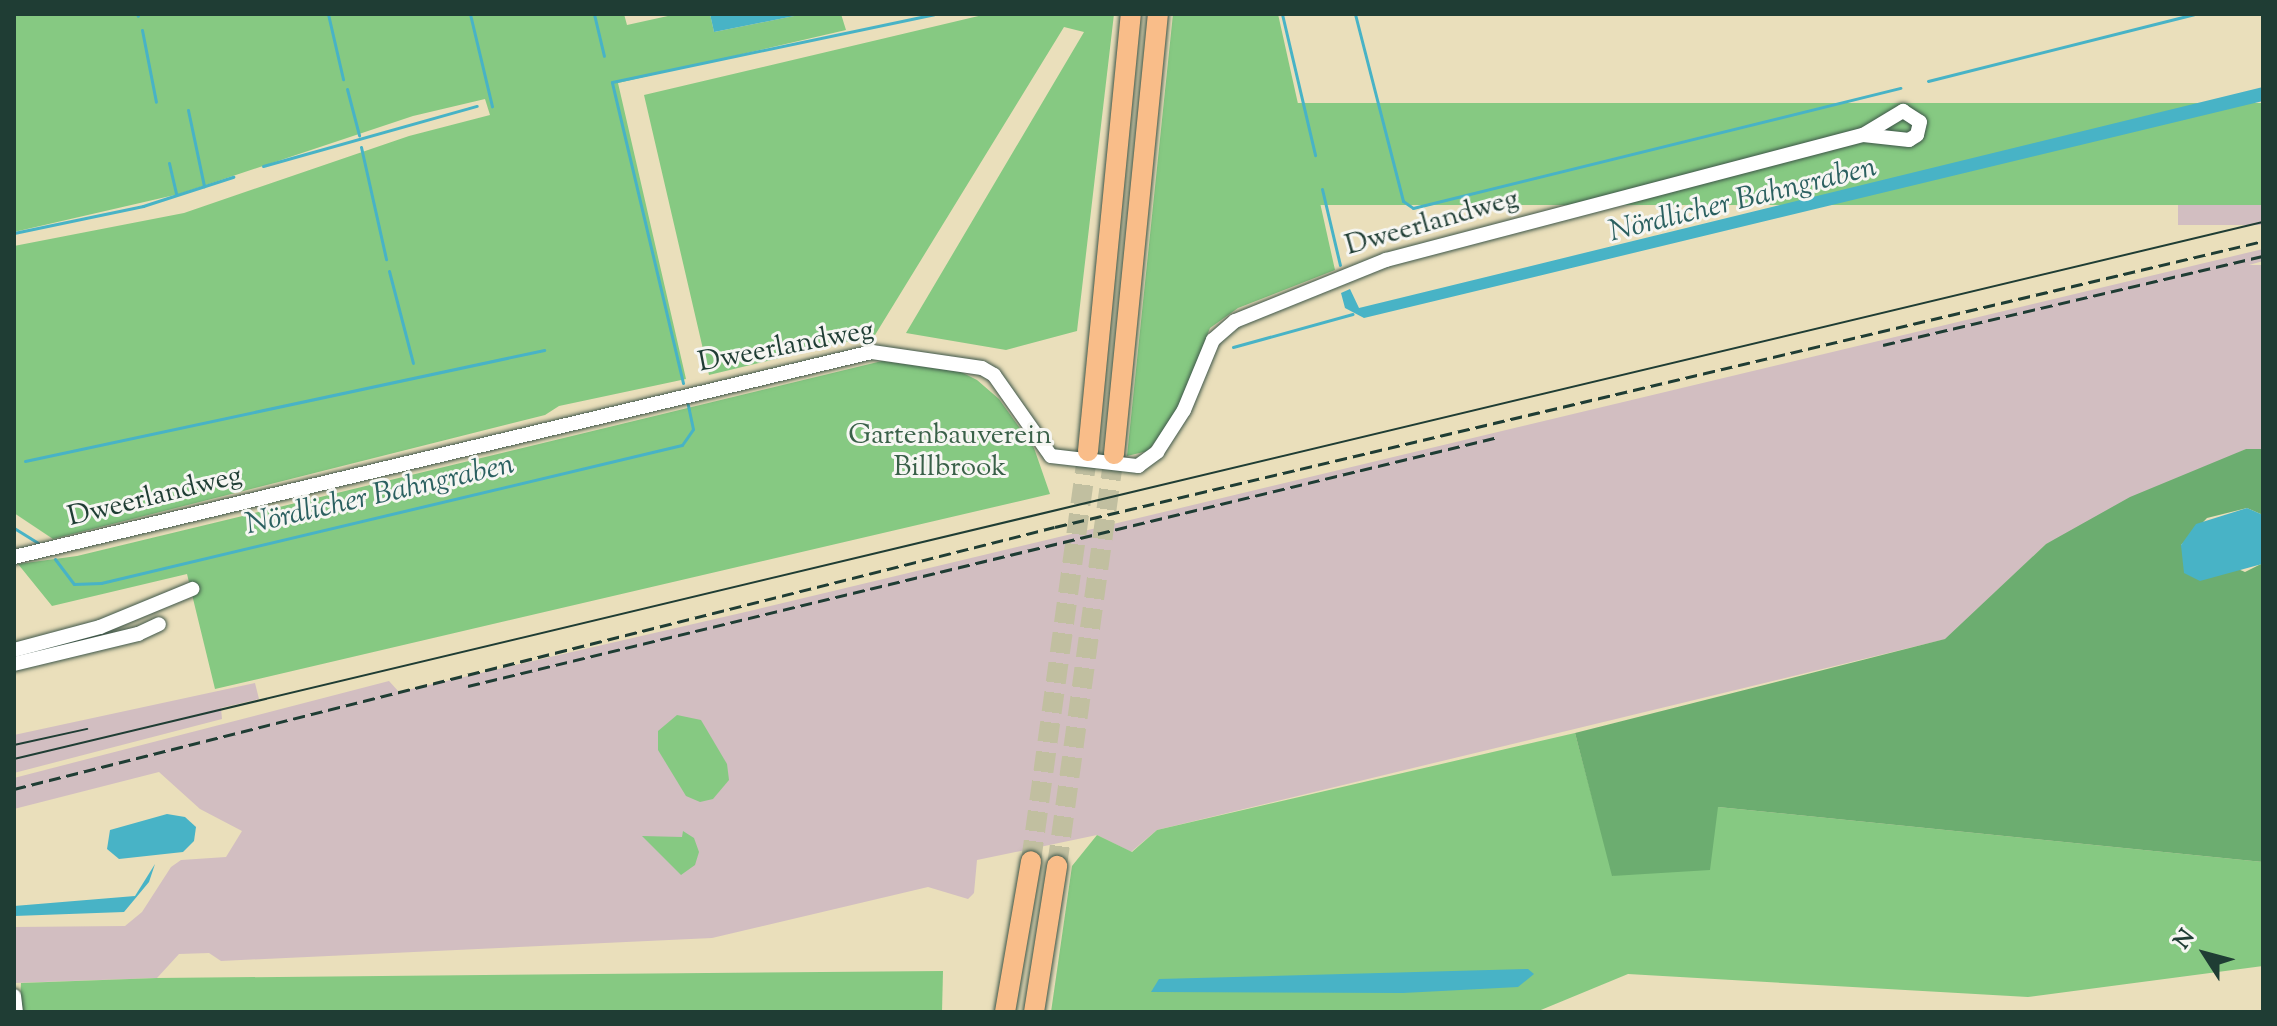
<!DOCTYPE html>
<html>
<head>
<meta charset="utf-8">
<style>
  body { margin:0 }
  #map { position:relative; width:2277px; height:1026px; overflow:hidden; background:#eadfbb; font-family:"Sorts Mill Goudy",serif }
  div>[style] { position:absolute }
  .industrial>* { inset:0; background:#d2bec1; transform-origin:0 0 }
  .green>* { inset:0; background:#86c982; transform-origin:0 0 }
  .forest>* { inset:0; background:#6cad70 }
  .water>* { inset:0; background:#48b3c6 }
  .stream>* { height:3px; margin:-1.5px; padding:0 1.5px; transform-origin:1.5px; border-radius:1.5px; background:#48b3c6 }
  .highway-tunnel>* { height:20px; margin-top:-10px; transform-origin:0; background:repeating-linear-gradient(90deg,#c1bfa0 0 20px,transparent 0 30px) }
  .roads { filter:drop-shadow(0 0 2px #3d5548) drop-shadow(0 0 2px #3d5548) }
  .minor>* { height:14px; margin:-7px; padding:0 7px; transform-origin:7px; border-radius:7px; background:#fff }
  .highway>* { height:20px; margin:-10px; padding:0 10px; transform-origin:10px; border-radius:10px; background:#f9bd89 }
  .tram>* { height:2px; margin:-1px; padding:0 1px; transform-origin:1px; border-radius:1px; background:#1f3d34 }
  .rail>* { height:3px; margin-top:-1.5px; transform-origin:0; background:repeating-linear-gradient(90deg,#1f3d34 0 12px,transparent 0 18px) }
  span { translate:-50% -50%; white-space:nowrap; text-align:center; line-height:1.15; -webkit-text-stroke:6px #f6f6f2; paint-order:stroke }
  .street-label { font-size:28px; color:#1f3d34 }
  .park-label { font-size:28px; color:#396048 }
  .water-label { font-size:30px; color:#2b6060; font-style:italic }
  .frame { position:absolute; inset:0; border:16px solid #1f3d34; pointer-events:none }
  .north { position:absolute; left:2165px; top:914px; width:80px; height:80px; -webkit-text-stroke:6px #f6f6f2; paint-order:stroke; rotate:306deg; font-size:22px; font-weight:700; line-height:32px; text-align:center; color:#1f3d34 }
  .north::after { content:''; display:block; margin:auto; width:28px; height:36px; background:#1f3d34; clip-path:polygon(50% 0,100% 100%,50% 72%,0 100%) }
</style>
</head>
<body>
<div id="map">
  <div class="industrial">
    <i style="left:2263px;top:196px;width:29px;height:85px;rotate:90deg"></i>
    <i style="clip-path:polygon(2263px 249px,2263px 261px,2249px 265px,2263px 265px,2263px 449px,2246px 449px,2046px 544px,1946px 639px,1157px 830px,1131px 852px,1097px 835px,977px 860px,974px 893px,968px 899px,928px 887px,712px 938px,221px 961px,209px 953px,179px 954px,157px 978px,14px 983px,14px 927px,125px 926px,142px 912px,171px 867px,181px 860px,226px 857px,242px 831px,200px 809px,159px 772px,14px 809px,14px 778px,389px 681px,399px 692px,754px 610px)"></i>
    <i style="clip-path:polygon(255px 683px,259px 699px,221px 708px,222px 719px,14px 773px,14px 735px)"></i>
  </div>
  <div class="green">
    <i style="clip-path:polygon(14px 14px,624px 14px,627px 25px,677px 14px,710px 14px,714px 32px,804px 14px,841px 14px,846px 30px,618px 83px,686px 379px,559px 406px,545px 415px,53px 539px,14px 513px,14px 246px,184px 213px,409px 136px,490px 115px,485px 99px,413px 116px,179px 194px,14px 232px)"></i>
    <i style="clip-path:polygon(987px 14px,1114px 14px,1077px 331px,1006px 350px,906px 333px,1084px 32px,1064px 27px,875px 335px,709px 375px,644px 95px)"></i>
    <i style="clip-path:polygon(1173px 14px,1278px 14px,1335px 270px,1238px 308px,1210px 328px,1177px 412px,1148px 451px,1127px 456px)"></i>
    <i style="left:2263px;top:103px;width:102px;height:1037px;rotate:90deg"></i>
    <i style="clip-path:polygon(882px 361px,961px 372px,977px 380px,999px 399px,1034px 448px,1050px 494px,215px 689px,187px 574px,52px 606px,18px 564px,77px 556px)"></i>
    <i style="clip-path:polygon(677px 715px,701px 720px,727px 764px,729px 780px,713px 799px,700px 802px,686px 796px,658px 750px,658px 731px)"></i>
    <i style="clip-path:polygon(1575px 733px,1613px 876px,1718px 807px,2263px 862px,2263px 966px,2028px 997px,1628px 974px,1536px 1012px,1051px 1012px,1072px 866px,1097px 835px,1132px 852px,1157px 830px)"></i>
    <i style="clip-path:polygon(683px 831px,694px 838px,699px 852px,695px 865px,681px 875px,642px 836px,682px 837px)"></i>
    <i style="clip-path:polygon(943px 971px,942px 1012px,22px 1012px,20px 1003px,21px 983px,157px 978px)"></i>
  </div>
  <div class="forest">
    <i style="clip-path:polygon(2246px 449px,2263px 449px,2263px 515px,2247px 508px,2207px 518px,2181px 545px,2245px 572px,2263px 563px,2263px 862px,1718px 807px,1710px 870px,1612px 876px,1575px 733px,1945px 639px,2046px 544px,2130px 497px)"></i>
  </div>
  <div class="water">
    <i style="clip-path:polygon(710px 14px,804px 14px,714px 32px)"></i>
    <i style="clip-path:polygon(2263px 87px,2263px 101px,1364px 318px,1345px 308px,1341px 293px,1350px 289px,1359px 308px)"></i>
    <i style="clip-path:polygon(2247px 508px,2263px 515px,2262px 564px,2200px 581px,2184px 573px,2181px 545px,2196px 524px)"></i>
    <i style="clip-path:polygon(167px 814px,185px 817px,196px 827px,194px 841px,183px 852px,119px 859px,107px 849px,110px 830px)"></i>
    <i style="clip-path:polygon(155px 864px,149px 882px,124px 912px,14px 916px,14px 906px,135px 896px)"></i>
    <i style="clip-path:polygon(1528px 969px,1534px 974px,1518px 987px,1403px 993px,1151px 992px,1159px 979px)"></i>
  </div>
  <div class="stream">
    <i style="left:137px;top:14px;width:2px;rotate:63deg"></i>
    <i style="left:328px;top:14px;width:67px;rotate:77deg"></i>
    <i style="left:470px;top:14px;width:95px;rotate:76.6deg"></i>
    <i style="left:594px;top:14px;width:43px;rotate:76.6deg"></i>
    <i style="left:1282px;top:14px;width:145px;rotate:76.8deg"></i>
    <i style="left:1355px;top:14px;width:193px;rotate:75.6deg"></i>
    <i style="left:1403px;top:201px;width:12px;rotate:35deg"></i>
    <i style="left:1413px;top:208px;width:502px;rotate:-13.84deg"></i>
    <i style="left:142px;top:30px;width:73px;rotate:79deg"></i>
    <i style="left:1928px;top:81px;width:274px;rotate:-14.1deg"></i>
    <i style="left:347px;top:89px;width:48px;rotate:75.4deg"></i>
    <i style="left:188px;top:110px;width:78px;rotate:78.1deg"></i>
    <i style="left:361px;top:147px;width:115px;rotate:77.4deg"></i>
    <i style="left:169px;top:163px;width:32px;rotate:77deg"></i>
    <i style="left:263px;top:166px;width:222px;rotate:-15.7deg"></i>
    <i style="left:1322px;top:189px;width:78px;rotate:76.7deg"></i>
    <i style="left:14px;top:233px;width:132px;rotate:-11.8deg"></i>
    <i style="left:143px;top:206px;width:95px;rotate:-17.9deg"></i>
    <i style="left:389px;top:271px;width:95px;rotate:75.4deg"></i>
    <i style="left:1233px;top:347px;width:124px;rotate:-15.4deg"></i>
    <i style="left:683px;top:383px;width:309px;rotate:-103.3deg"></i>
    <i style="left:612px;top:82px;width:329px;rotate:-11.9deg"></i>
    <i style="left:25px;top:461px;width:531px;rotate:-12.07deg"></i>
    <i style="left:14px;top:528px;width:28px;rotate:32deg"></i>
    <i style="left:55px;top:559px;width:31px;rotate:53deg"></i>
    <i style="left:74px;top:584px;width:27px;rotate:-2deg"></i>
    <i style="left:101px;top:583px;width:597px;rotate:-13.36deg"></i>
    <i style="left:682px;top:445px;width:19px;rotate:-55deg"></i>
    <i style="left:693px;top:429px;width:25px;rotate:-102deg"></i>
  </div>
  <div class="highway-tunnel">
    <i style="left:1031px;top:861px;width:414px;rotate:-82.1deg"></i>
    <i style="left:1057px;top:866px;width:416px;rotate:-82.1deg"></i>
  </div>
  <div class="roads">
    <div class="minor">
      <i style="left:14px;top:557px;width:882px;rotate:-13.44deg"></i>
      <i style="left:872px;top:352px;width:111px;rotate:8.3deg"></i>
      <i style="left:982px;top:368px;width:14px;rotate:30deg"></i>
      <i style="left:994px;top:375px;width:99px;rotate:54.9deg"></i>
      <i style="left:1051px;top:456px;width:88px;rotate:6.6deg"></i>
      <i style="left:1138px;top:466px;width:24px;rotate:-36deg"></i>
      <i style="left:1157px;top:452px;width:50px;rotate:-57.3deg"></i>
      <i style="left:1184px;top:410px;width:76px;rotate:-67.5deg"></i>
      <i style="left:1213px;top:340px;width:29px;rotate:-41deg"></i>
      <i style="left:1235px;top:321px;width:163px;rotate:-22deg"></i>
      <i style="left:1386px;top:260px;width:493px;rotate:-14.7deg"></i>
      <i style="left:1863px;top:135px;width:47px;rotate:-31deg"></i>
      <i style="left:1903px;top:111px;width:20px;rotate:33deg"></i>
      <i style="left:1920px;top:122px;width:13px;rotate:103deg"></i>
      <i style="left:1917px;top:135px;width:9px;rotate:148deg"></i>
      <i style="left:1909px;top:140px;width:46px;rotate:-173.8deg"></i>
      <i style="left:14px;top:650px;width:89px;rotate:-15deg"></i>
      <i style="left:100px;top:627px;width:100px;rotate:-22.4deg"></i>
      <i style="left:14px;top:664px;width:128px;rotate:-13.6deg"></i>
      <i style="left:138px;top:634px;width:23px;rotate:-25deg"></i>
      <i style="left:14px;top:996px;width:16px;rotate:83deg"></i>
    </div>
    <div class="highway">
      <i style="left:1088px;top:451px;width:439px;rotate:-84.4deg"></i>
      <i style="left:1114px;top:454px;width:442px;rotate:-84.3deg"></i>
      <i style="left:1005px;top:1012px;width:153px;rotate:-80.2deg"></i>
      <i style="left:1034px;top:1012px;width:148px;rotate:-81deg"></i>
    </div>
  </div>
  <div class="tram">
    <i style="left:14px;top:745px;width:75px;rotate:-12.4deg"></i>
    <i style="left:14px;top:759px;width:2312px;rotate:-13.43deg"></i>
  </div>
  <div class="rail">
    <i style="left:1883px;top:345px;width:390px;rotate:-13.2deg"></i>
    <i style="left:468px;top:686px;width:1060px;rotate:-13.59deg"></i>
    <i style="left:14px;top:789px;width:1073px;rotate:-14.13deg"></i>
    <i style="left:1055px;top:527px;width:1241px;rotate:-13.32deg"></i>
  </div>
  <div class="street-label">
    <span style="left:1432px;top:223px;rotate:-16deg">Dweerlandweg</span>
    <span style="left:786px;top:347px;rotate:-11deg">Dweerlandweg</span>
    <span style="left:155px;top:497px;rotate:-14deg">Dweerlandweg</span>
  </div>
  <div class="park-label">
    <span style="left:950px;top:452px">Gartenbauverein<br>Billbrook</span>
  </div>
  <div class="water-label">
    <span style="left:1743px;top:201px;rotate:-14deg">Nördlicher Bahngraben</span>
    <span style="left:380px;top:496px;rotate:-13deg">Nördlicher Bahngraben</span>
  </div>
  <div class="frame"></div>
  <div class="north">N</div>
</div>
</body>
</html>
